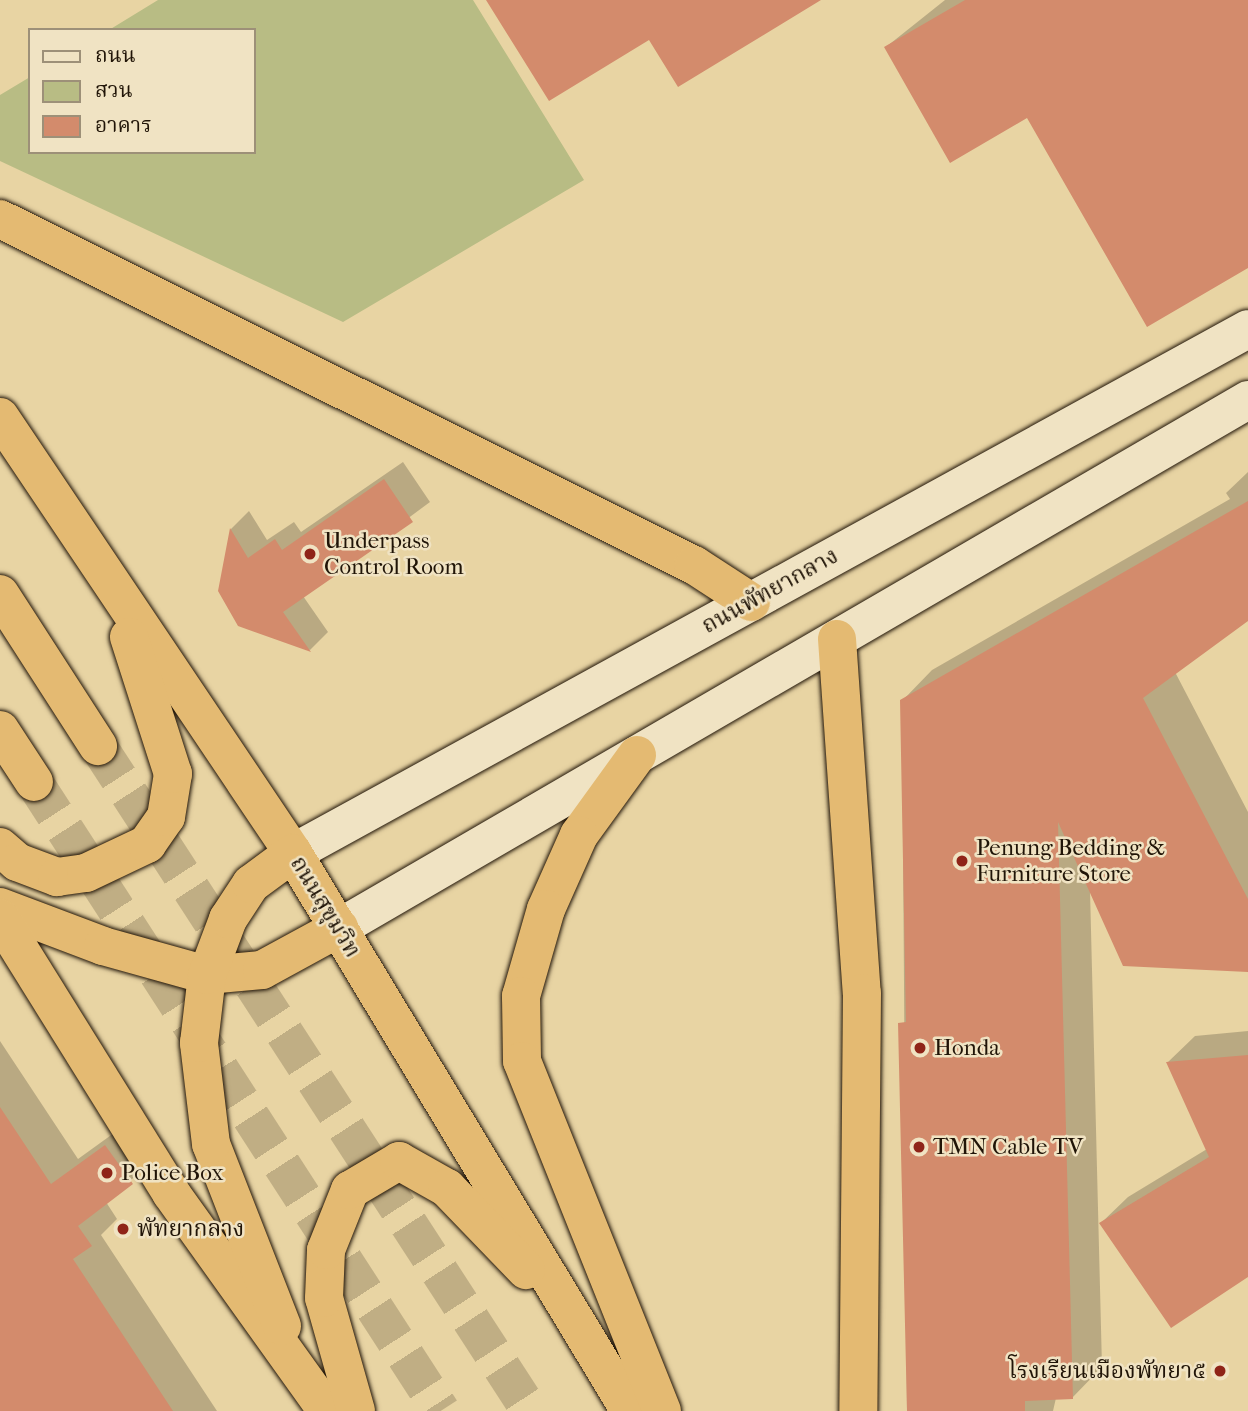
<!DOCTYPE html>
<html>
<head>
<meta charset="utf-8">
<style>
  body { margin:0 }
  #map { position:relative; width:1248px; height:1411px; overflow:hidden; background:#e8d4a3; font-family:"IM FELL French Canon","Noto Serif Thai",serif }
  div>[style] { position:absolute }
  .green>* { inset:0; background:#b8bc84 }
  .shadow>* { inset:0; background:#0003 }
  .building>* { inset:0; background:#d38b6c }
  .highway-tunnel>* { height:38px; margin-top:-19px; transform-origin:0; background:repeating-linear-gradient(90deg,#c0ae84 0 38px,transparent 0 57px) }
  .roads { filter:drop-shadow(0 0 2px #201407) drop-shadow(0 0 2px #201407) }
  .secondary>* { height:38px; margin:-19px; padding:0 19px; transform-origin:19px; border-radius:19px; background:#f0e3c3 }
  .highway>* { height:38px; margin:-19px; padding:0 19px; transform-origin:19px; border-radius:19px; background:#e4ba72 }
  .dots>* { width:19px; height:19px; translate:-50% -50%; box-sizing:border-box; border:4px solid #f0e3c3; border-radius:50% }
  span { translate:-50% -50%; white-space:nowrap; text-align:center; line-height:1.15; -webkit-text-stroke:5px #f0e3c3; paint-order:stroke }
  .poi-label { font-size:23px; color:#201407 }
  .left { translate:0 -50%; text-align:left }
  .right { translate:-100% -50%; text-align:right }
  .street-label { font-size:23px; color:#201407 }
  .legend { position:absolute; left:28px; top:28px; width:228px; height:126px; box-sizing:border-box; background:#f0e3c3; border:2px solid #9d9078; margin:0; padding:9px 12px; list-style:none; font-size:21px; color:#201407 }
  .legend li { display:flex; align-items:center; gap:14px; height:35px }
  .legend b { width:35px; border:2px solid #9d9078 }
</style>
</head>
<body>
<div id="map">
  <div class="green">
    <i style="clip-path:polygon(158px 0,473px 0,584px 180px,343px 322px,0 161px,0 95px,30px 77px,30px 152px,254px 152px,254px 30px,109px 30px)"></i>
  </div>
  <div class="shadow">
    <i style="clip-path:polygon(945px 0,1248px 0,1248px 266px,1028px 116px,886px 47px)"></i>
    <i style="clip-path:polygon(403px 462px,430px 502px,303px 596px,328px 632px,310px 650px,239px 624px,219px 591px,231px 529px,249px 511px,267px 540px,294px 522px,301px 532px)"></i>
    <i style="clip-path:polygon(1248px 472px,1248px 619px,1175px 672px,1248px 812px,1248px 970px,1090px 890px,1102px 1367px,1072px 1398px,1056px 1398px,1053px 1411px,907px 1411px,902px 701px,932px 670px,1230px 499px,1226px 493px)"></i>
    <i style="clip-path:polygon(1248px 1031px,1248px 1275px,1101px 1223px,1128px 1197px,1207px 1149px,1168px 1062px,1195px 1036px)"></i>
    <i style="clip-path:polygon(0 1041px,78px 1159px,132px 1120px,158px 1156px,106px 1202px,117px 1219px,101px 1235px,217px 1411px,0 1411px)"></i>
  </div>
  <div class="building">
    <i style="clip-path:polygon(486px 0,821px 0,678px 87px,649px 40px,549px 101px)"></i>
    <i style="clip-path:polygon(965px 0,1248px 0,1248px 268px,1147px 327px,1027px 118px,950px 163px,884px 47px)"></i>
    <i style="clip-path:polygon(384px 479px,413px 522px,283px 612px,311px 652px,238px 626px,218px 591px,230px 528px,248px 558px,275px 539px,282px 550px)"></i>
    <i style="clip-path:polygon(1248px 501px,1248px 621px,1143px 698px,1248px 899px,1248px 972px,1123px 966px,1058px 822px,1073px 1399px,1025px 1401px,1025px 1411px,907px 1411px,898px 1023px,906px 1022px,900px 700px)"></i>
    <i style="clip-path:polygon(1248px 1055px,1248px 1277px,1171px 1328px,1099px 1223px,1209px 1157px,1166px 1062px)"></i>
    <i style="clip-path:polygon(0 1107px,51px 1184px,105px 1145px,133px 1184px,78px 1226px,92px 1246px,73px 1259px,173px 1411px,0 1411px)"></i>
  </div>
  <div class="highway-tunnel">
    <i style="left:98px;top:746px;width:793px;rotate:56.99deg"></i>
    <i style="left:34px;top:782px;width:749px;rotate:57.09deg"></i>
  </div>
  <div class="roads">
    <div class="secondary">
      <i style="left:293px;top:853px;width:1089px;rotate:-28.75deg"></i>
      <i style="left:339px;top:928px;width:1051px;rotate:-30.15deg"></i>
    </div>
    <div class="highway">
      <i style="left:0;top:219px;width:775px;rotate:26.5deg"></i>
      <i style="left:694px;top:565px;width:68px;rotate:33deg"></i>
      <i style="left:0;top:417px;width:525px;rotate:56.1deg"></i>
      <i style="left:293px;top:853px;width:652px;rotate:58.87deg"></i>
      <i style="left:0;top:594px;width:181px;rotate:57.2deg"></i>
      <i style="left:837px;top:639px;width:355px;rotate:86deg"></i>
      <i style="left:862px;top:993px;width:418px;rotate:90.5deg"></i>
      <i style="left:0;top:730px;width:62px;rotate:56.8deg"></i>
      <i style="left:637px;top:755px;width:99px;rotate:125.9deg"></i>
      <i style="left:579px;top:835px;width:81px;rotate:114deg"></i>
      <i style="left:546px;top:909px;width:91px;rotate:106deg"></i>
      <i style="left:521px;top:996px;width:65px;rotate:89.1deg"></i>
      <i style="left:522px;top:1061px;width:377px;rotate:68.2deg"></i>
      <i style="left:0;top:847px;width:23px;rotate:41deg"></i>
      <i style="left:17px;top:862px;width:43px;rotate:20.6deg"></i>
      <i style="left:57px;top:877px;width:29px;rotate:-8deg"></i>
      <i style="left:86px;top:873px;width:68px;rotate:-25.4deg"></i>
      <i style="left:147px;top:844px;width:33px;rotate:-55deg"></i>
      <i style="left:166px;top:817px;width:44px;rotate:-80.8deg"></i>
      <i style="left:173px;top:774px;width:144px;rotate:-107.8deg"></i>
      <i style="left:0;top:907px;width:110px;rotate:20.7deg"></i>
      <i style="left:103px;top:946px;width:108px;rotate:15.6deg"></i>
      <i style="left:207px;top:975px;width:55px;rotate:-5.2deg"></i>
      <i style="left:262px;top:970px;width:88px;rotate:-28.6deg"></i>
      <i style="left:0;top:918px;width:324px;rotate:58.1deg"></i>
      <i style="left:171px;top:1193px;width:268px;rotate:54.4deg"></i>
      <i style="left:282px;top:1326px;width:195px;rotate:-111.3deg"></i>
      <i style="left:211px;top:1144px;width:102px;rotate:-96.8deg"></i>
      <i style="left:199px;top:1043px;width:68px;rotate:-83.3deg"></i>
      <i style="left:207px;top:975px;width:60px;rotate:-69.4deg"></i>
      <i style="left:228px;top:919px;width:42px;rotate:-56.7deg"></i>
      <i style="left:251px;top:884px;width:52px;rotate:-36.4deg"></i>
      <i style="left:356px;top:1411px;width:117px;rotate:-105.8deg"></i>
      <i style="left:324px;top:1298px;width:48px;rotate:-87.6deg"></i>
      <i style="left:326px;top:1250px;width:65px;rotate:-68.2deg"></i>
      <i style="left:350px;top:1190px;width:57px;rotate:-30.6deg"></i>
      <i style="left:399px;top:1161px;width:55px;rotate:29.4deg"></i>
      <i style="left:447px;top:1188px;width:114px;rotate:46.1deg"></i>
    </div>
  </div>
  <div class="dots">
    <i style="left:310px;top:554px;background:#8f2418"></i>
    <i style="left:962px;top:861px;background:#8f2418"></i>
    <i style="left:920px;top:1048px;background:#8f2418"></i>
    <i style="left:919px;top:1147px;background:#8f2418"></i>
    <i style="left:107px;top:1173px;background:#8f2418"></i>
    <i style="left:123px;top:1229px;background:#8f2418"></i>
    <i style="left:1220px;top:1371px;background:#8f2418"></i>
  </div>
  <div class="poi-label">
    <span class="left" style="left:324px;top:554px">Underpass<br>Control Room</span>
    <span class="left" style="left:976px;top:861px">Penung Bedding &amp;<br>Furniture Store</span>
    <span class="left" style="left:934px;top:1048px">Honda</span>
    <span class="left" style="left:933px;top:1147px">TMN Cable TV</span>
    <span class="left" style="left:121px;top:1173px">Police Box</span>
    <span class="left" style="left:137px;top:1229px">พัทยากลาง</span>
    <span class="right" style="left:1206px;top:1371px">โรงเรียนเมืองพัทยา๕</span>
  </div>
  <div class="street-label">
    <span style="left:770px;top:591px;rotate:-29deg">ถนนพัทยากลาง</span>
    <span style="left:325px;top:907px;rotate:59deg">ถนนสุขุมวิท</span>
  </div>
  <ul class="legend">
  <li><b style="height:9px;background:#f0e3c3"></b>ถนน</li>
  <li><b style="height:19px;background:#b8bc84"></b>สวน</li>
  <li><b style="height:19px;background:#d38b6c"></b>อาคาร</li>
  </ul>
</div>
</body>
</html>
